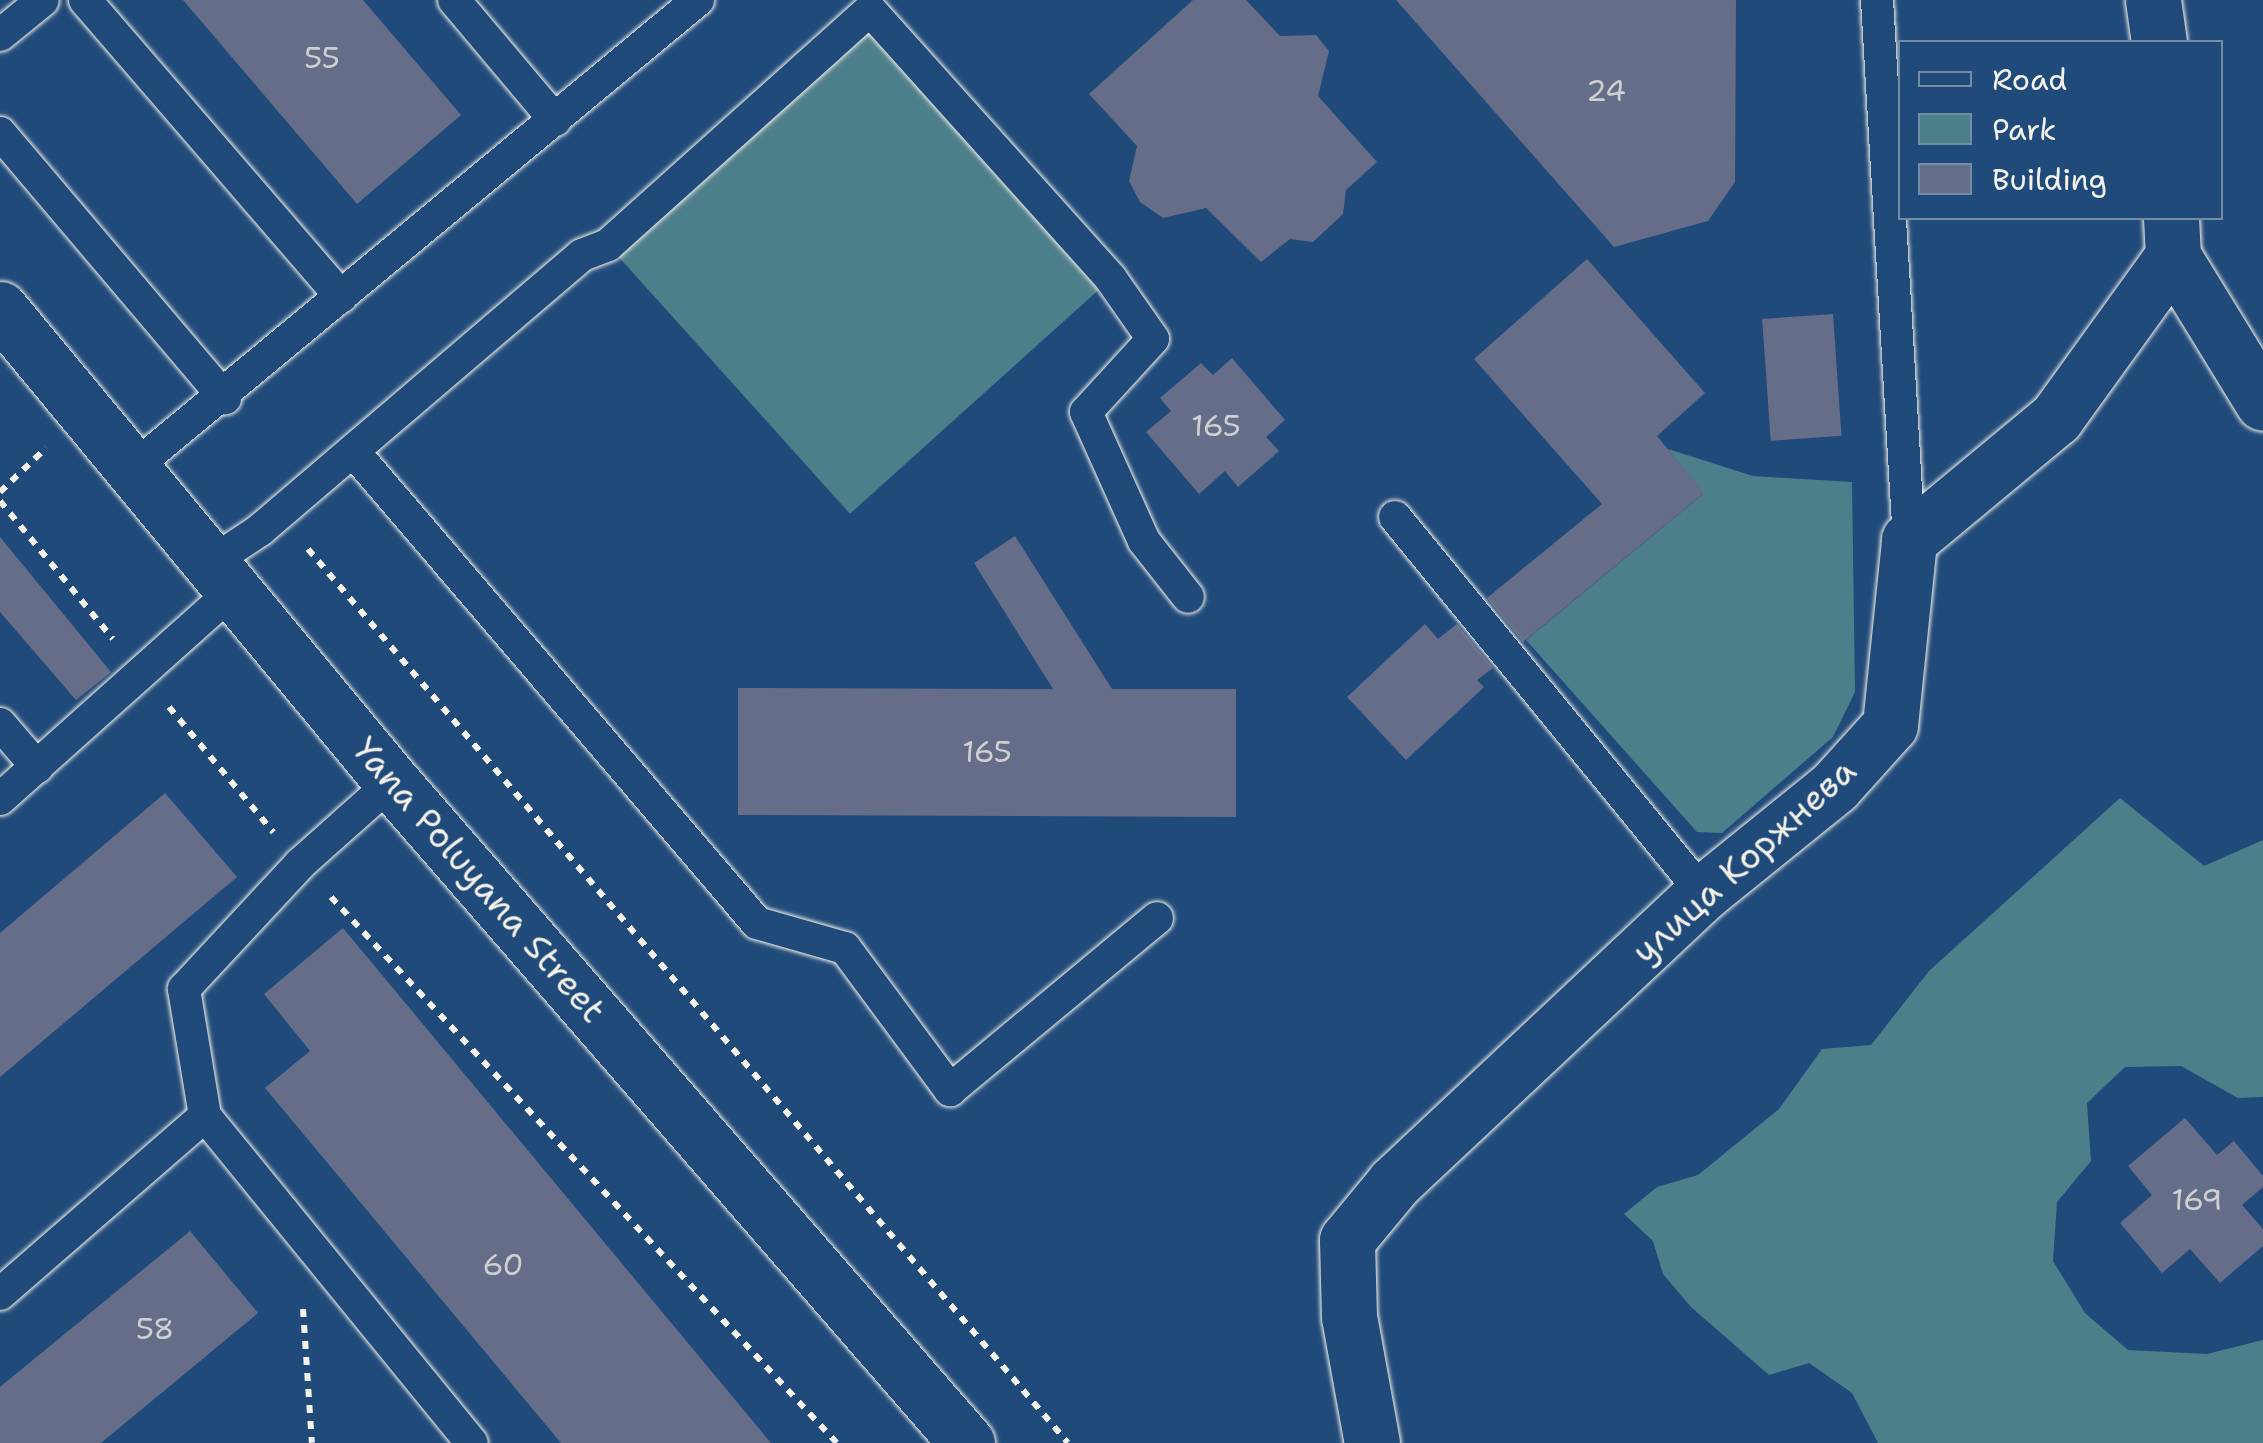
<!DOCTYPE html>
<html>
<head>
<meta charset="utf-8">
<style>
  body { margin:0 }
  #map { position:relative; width:2263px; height:1443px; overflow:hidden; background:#1f4a7a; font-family:"Shantell Sans",sans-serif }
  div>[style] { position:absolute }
  .green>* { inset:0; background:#4d7f8b; transform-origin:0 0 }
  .building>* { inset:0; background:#666d89; transform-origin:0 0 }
  .path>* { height:6px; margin-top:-3px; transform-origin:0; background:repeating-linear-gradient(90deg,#f4f1e8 0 8px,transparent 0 16px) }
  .roads { filter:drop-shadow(0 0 2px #f4f1e8) drop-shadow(0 0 2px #f4f1e8) }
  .lane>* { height:32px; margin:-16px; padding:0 16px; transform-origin:16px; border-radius:16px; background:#1f4a7a }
  .street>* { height:55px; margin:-27.5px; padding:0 27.5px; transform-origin:27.5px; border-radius:27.5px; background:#1f4a7a }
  span { translate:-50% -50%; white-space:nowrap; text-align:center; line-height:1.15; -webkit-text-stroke:9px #1f4a7a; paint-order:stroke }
  .number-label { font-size:30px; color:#d0d0d0 }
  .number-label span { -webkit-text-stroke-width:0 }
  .street-label { font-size:35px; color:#f4f1e8 }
  .legend { position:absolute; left:1898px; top:40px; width:325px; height:180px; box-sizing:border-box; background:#1f4a7a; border:2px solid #748da6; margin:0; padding:12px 18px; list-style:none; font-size:30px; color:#f4f1e8 }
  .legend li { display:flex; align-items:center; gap:20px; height:50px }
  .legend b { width:50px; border:2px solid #748da6 }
</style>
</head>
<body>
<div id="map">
  <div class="green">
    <i style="left:870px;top:10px;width:361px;height:352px;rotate:48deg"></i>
    <i style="clip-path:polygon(1668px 449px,1753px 476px,1852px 482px,1855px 692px,1833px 737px,1722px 833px,1697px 832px,1526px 640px,1703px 494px)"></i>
    <i style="clip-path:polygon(2120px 798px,2204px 866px,2263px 840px,2263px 1097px,2238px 1098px,2181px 1066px,2125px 1067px,2087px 1103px,2091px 1161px,2057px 1202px,2053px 1261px,2085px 1313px,2128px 1350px,2207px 1354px,2263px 1340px,2263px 1443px,1878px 1443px,1852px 1393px,1809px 1363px,1769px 1375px,1691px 1307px,1663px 1274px,1653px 1241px,1624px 1214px,1657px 1187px,1698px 1175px,1779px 1109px,1822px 1049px,1871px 1045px,1929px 971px)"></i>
  </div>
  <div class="building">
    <i style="clip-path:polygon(183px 0,363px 0,461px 115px,357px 204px)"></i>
    <i style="clip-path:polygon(1193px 0,1246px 0,1280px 36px,1316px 35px,1329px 51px,1318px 96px,1377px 162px,1346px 190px,1343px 214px,1313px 242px,1290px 239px,1261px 262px,1206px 208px,1163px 218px,1140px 202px,1129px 181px,1137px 146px,1089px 94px)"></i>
    <i style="clip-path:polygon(1396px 0,1736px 0,1735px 182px,1708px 221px,1614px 247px)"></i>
    <i style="clip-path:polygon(1587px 259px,1705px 393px,1657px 436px,1704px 493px,1523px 642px,1487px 598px,1602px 504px,1474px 359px)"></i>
    <i style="left:1833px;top:314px;width:122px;height:71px;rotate:86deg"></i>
    <i style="clip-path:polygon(1232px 358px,1285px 420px,1266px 437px,1279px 451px,1238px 487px,1225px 471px,1199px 494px,1146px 432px,1171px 411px,1160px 398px,1201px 363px,1213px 375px)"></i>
    <i style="clip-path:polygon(1015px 536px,1112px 689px,1236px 689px,1236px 817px,738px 815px,738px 688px,1053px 689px,974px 563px)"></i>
    <i style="clip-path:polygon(0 537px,111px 672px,76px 700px,0 612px)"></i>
    <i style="clip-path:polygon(1425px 624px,1438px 639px,1457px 624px,1493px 668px,1477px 680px,1484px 687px,1406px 760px,1347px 697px)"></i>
    <i style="clip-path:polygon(165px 793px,237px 877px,0 1077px,0 933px)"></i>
    <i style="clip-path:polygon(343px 928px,771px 1443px,561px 1443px,265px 1088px,310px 1051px,264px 994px)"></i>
    <i style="clip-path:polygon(2185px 1118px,2217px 1155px,2234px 1141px,2263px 1176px,2263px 1187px,2242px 1205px,2263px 1229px,2263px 1246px,2220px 1283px,2190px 1249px,2162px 1273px,2120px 1223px,2152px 1195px,2128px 1166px)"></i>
    <i style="clip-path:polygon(190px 1231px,258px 1313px,101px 1443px,0 1443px,0 1387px)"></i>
  </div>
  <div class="path">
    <i style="left:0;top:492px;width:64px;rotate:-43.7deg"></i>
    <i style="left:0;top:501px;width:178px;rotate:50.7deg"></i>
    <i style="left:308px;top:549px;width:1173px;rotate:49.63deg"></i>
    <i style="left:169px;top:707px;width:163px;rotate:50.2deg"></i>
    <i style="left:331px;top:897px;width:744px;rotate:47.18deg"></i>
    <i style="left:303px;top:1309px;width:134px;rotate:86.2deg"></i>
  </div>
  <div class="roads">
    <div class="lane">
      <i style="left:85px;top:0;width:392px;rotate:49.2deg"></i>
      <i style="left:454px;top:0;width:157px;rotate:49.9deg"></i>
      <i style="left:1877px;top:0;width:541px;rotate:86.61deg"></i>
      <i style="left:0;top:35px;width:55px;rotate:-39.1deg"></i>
      <i style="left:0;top:133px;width:348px;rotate:49.7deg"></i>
      <i style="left:353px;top:451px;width:621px;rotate:49.44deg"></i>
      <i style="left:757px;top:923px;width:91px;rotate:15.9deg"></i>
      <i style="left:845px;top:948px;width:177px;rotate:53.5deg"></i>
      <i style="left:950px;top:1090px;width:269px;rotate:-39.7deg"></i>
      <i style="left:133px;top:468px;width:734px;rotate:-39.64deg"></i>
      <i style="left:1395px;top:517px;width:486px;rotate:50.7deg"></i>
      <i style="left:212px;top:562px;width:58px;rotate:-33.7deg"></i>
      <i style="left:260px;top:530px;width:423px;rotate:-40.5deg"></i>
      <i style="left:582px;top:255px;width:28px;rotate:-21deg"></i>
      <i style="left:608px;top:245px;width:352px;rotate:-41.9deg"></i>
      <i style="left:870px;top:10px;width:361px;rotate:48.1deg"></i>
      <i style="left:1111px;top:279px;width:73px;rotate:55deg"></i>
      <i style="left:1153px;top:339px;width:99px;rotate:132.5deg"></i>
      <i style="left:1086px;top:412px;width:141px;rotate:65.8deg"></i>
      <i style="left:1144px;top:541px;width:71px;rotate:51.8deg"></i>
      <i style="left:0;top:724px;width:57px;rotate:49.3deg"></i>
      <i style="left:0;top:799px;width:314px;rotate:-41.8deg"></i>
      <i style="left:205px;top:1116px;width:422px;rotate:50.8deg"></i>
      <i style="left:0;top:1294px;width:271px;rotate:-41deg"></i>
      <i style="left:205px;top:1116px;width:129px;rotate:-99.4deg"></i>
      <i style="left:184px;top:989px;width:171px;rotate:-47.1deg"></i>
      <i style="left:300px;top:864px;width:123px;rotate:-41.7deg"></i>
    </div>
    <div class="street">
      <i style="left:2153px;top:0;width:42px;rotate:81.9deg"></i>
      <i style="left:2173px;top:256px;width:172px;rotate:58.5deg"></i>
      <i style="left:0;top:309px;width:614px;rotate:50.35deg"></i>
      <i style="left:392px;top:782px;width:876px;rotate:48.98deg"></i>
      <i style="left:1372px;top:1443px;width:128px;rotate:-100.3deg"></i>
      <i style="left:1349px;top:1317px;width:77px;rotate:-91.5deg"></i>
      <i style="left:1347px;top:1240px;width:74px;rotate:-50.5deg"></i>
      <i style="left:1394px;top:1183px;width:424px;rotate:-43.2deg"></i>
      <i style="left:1703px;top:893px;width:170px;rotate:-39deg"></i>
      <i style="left:1835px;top:786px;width:82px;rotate:-48deg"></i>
      <i style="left:1890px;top:725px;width:186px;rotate:-84.1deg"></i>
      <i style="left:1909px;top:540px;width:191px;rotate:-39.7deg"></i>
      <i style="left:2056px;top:418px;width:200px;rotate:-54.2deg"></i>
      <i style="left:2173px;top:256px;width:38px;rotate:-93deg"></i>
    </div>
  </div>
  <div class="number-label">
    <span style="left:322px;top:58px">55</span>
    <span style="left:1606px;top:91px">24</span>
    <span style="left:1216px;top:426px">165</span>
    <span style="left:987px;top:752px">165</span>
    <span style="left:2197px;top:1200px">169</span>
    <span style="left:503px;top:1265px">60</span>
    <span style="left:155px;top:1329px">58</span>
  </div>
  <div class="street-label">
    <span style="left:1744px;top:861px;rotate:-42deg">улица Коржнева</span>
    <span style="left:479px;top:880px;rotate:49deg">Yana Poluyana Street</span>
  </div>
  <ul class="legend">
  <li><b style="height:12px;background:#1f4a7a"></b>Road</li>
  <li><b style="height:28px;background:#4d7f8b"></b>Park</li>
  <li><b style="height:28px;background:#666d89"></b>Building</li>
  </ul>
</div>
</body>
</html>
